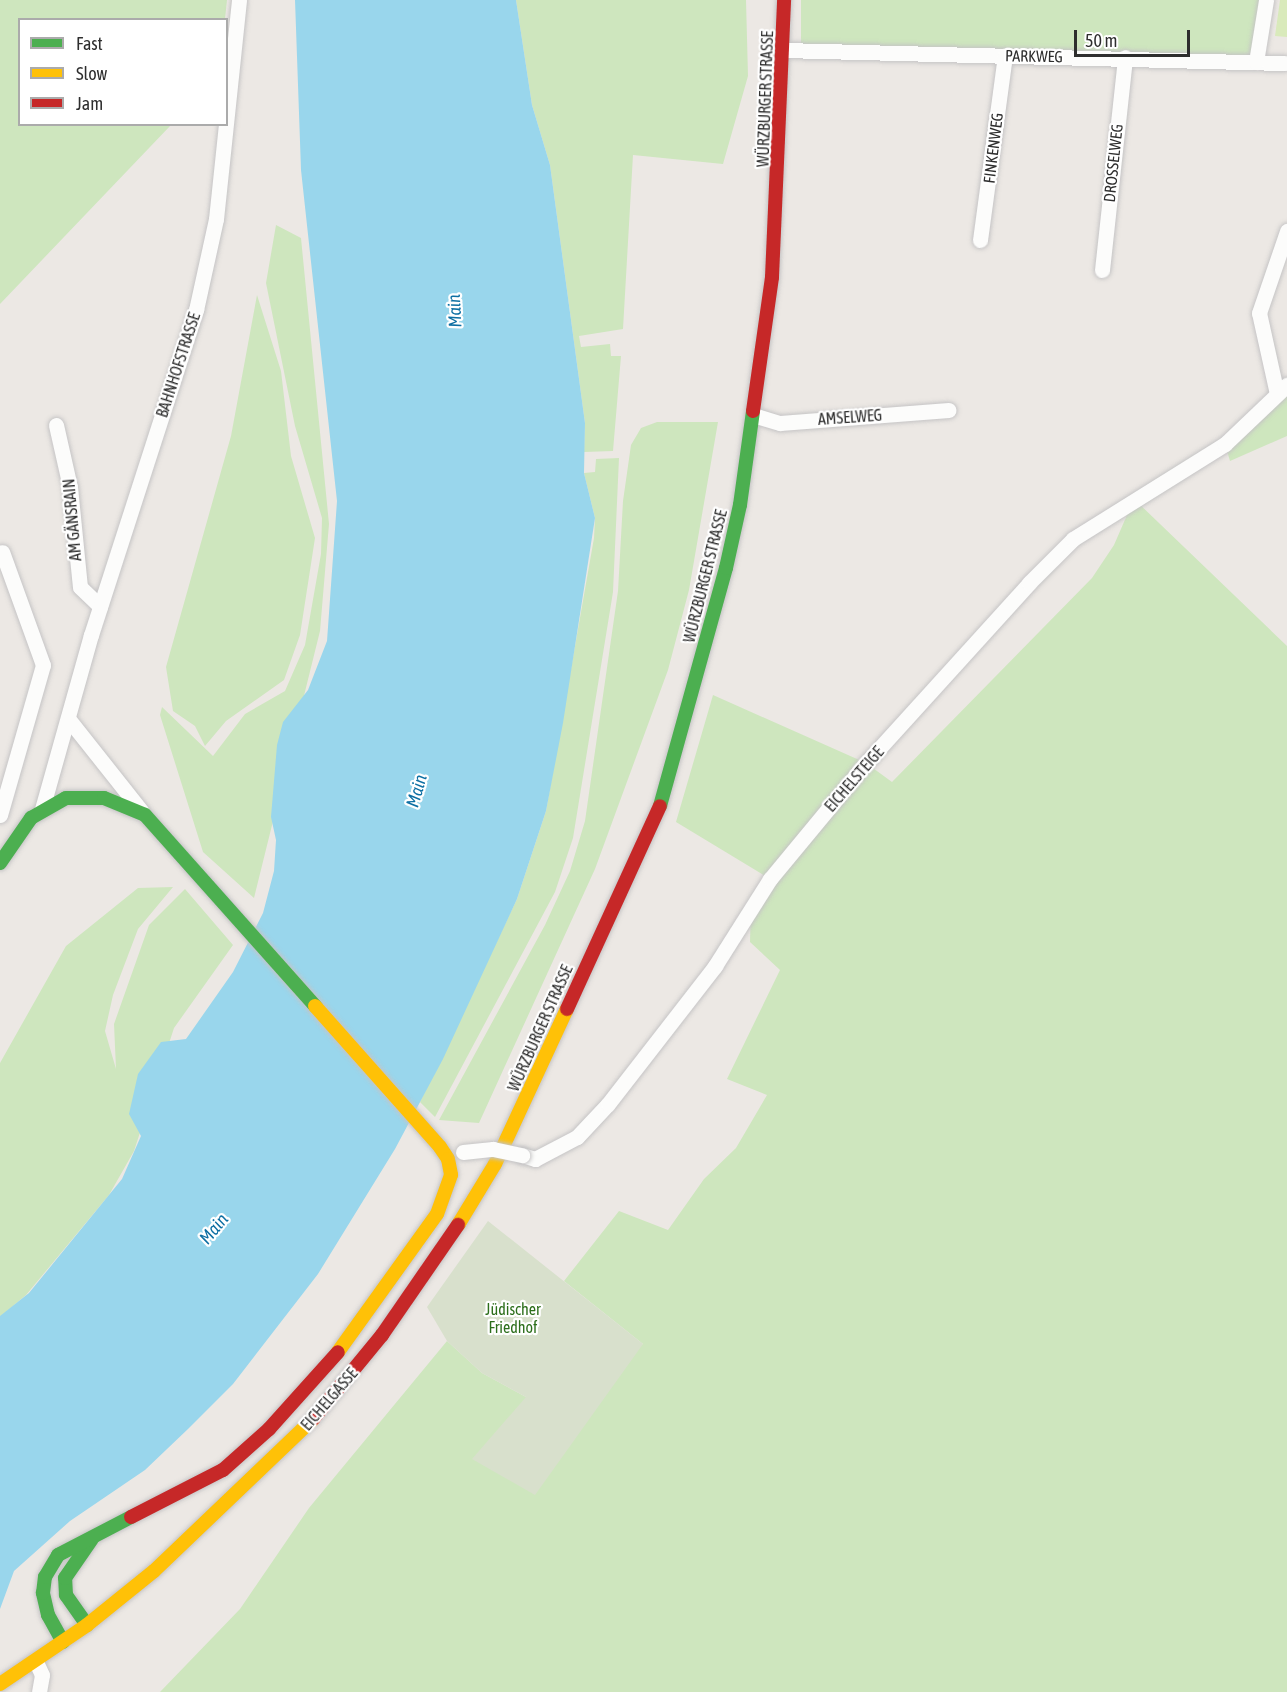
<!DOCTYPE html>
<html>
<head>
<meta charset="utf-8">
<style>
  body { margin:0 }
  #map { position:relative; width:1287px; height:1692px; overflow:hidden; background:#ece8e4; font-family:"Asap Condensed",sans-serif }
  div>[style] { position:absolute }
  .green>* { inset:0; background:#cee6be }
  .cemetery>* { inset:0; background:#d8e0cc }
  .pitch>* { inset:0; background:#d9eabb }
  .water>* { inset:0; background:#99d6ec }
  .roads { filter:drop-shadow(0 0 2px #c5c4c5) drop-shadow(0 0 2px #c5c4c5) }
  .street>* { height:15px; margin:-7.5px; padding:0 7.5px; transform-origin:7.5px; border-radius:7.5px; background:#fcfcfb }
  .fast>* { height:14px; margin:-7px; padding:0 7px; transform-origin:7px; border-radius:7px; background:#4caf50 }
  .slow>* { height:14px; margin:-7px; padding:0 7px; transform-origin:7px; border-radius:7px; background:#ffc107 }
  .jam>* { height:14px; margin:-7px; padding:0 7px; transform-origin:7px; border-radius:7px; background:#c62828 }
  .bridges { filter:drop-shadow(0 0 2px #c5c4c5) drop-shadow(0 0 2px #c5c4c5) }
  .street-bridge>* { height:15px; margin:-7.5px; padding:0 7.5px; transform-origin:7.5px; border-radius:7.5px; background:#fcfcfb }
  span { translate:-50% -50%; white-space:nowrap; text-align:center; line-height:1.15; -webkit-text-stroke:4.5px #fff; paint-order:stroke }
  .street-label { font-size:16px; color:#2e2e2e }
  .park-label { font-size:16px; color:#2c6e1b }
  .water-label { font-size:18px; color:#0d6fa3; font-style:italic }
  .legend { position:absolute; left:18px; top:18px; width:210px; height:108px; box-sizing:border-box; background:#fff; border:2px solid #ababab; margin:0; padding:8px 10px; list-style:none; font-size:18px; color:#2e2e2e }
  .legend li { display:flex; align-items:center; gap:12px; height:30px }
  .legend b { width:30px; border:2px solid #ababab }
  .scale { position:absolute; left:1074px; top:30px; width:116px; height:27px; box-sizing:border-box; border:3px solid #2e2e2e; border-top:0; padding-left:8px; font-size:18px; line-height:21px; white-space:nowrap; color:#2e2e2e; -webkit-text-stroke:4px #fff; paint-order:stroke }
</style>
</head>
<body>
<div id="map">
  <div class="green">
    <i style="clip-path:polygon(0 0,227px 0,225px 19px,20px 20px,20px 124px,171px 125px,0 304px)"></i>
    <i style="clip-path:polygon(516px 0,746px 0,748px 76px,723px 164px,633px 155px,623px 329px,579px 336px,581px 347px,610px 344px,611px 356px,621px 356px,613px 451px,584px 452px,585px 423px,550px 165px,532px 105px)"></i>
    <i style="clip-path:polygon(801px 0,1266px 0,1256px 62px,801px 44px)"></i>
    <i style="clip-path:polygon(276px 225px,301px 238px,329px 524px,320px 631px,254px 898px,203px 852px,160px 715px,162px 707px,213px 756px,245px 714px,285px 691px,305px 645px,321px 554px,322px 518px,295px 426px,266px 283px)"></i>
    <i style="clip-path:polygon(257px 295px,281px 371px,291px 456px,315px 538px,300px 635px,284px 680px,226px 721px,205px 746px,195px 726px,173px 711px,166px 667px,231px 436px)"></i>
    <i style="clip-path:polygon(1287px 385px,1287px 436px,1230px 461px,1225px 444px)"></i>
    <i style="clip-path:polygon(657px 422px,718px 422px,689px 590px,668px 670px,595px 869px,479px 1123px,439px 1120px,545px 925px,570px 871px,585px 821px,618px 591px,623px 501px,631px 445px,641px 428px)"></i>
    <i style="clip-path:polygon(619px 458px,613px 592px,573px 838px,555px 892px,435px 1117px,420px 1102px,517px 899px,546px 811px,594px 538px,595px 518px,584px 473px,595px 472px,596px 459px)"></i>
    <i style="clip-path:polygon(1134px 499px,1287px 646px,1287px 1692px,160px 1692px,240px 1609px,309px 1508px,447px 1341px,482px 1373px,526px 1397px,643px 1344px,564px 1281px,619px 1211px,668px 1230px,704px 1179px,736px 1148px,767px 1095px,727px 1079px,780px 970px,750px 942px,751px 905px,770px 879px,676px 822px,713px 695px,866px 763px,892px 782px,1092px 578px,1114px 545px)"></i>
    <i style="clip-path:polygon(173px 887px,138px 929px,113px 995px,105px 1031px,116px 1069px,114px 1024px,149px 925px,185px 889px,233px 945px,174px 1028px,134px 1151px,109px 1195px,26px 1295px,0 1317px,0 1063px,66px 946px,138px 888px)"></i>
  </div>
  <div class="cemetery">
    <i style="clip-path:polygon(488px 1221px,643px 1344px,535px 1495px,472px 1459px,526px 1397px,482px 1373px,447px 1341px,427px 1307px)"></i>
  </div>
  <div class="pitch">
    <i style="clip-path:polygon(1280px 0,1287px 0,1287px 37px,1275px 36px)"></i>
  </div>
  <div class="water">
    <i style="clip-path:polygon(295px 0,516px 0,532px 105px,550px 165px,585px 423px,584px 473px,595px 518px,563px 723px,546px 811px,517px 899px,443px 1059px,395px 1149px,318px 1274px,233px 1384px,188px 1429px,145px 1470px,70px 1521px,14px 1571px,0 1609px,0 1316px,29px 1293px,122px 1179px,141px 1136px,129px 1114px,138px 1074px,161px 1042px,186px 1039px,233px 972px,263px 913px,274px 871px,276px 840px,271px 817px,277px 745px,283px 722px,308px 690px,327px 641px,337px 501px,301px 170px)"></i>
  </div>
  <div class="roads">
    <div class="street">
      <i style="left:783px;top:50px;width:501px;rotate:1.49deg"></i>
      <i style="left:1256px;top:62px;width:63px;rotate:-80.8deg"></i>
      <i style="left:980px;top:240px;width:186px;rotate:-82.3deg"></i>
      <i style="left:1102px;top:270px;width:214px;rotate:-83.8deg"></i>
      <i style="left:1277px;top:394px;width:83px;rotate:-102.5deg"></i>
      <i style="left:1259px;top:313px;width:87px;rotate:-71.1deg"></i>
      <i style="left:753px;top:415px;width:28px;rotate:17deg"></i>
      <i style="left:780px;top:423px;width:169px;rotate:-4.4deg"></i>
      <i style="left:56px;top:425px;width:64px;rotate:77.3deg"></i>
      <i style="left:70px;top:487px;width:100px;rotate:84.3deg"></i>
      <i style="left:80px;top:587px;width:28px;rotate:44deg"></i>
      <i style="left:70px;top:721px;width:117px;rotate:51.6deg"></i>
      <i style="left:42px;top:809px;width:181px;rotate:-74.3deg"></i>
      <i style="left:91px;top:635px;width:342px;rotate:-72.1deg"></i>
      <i style="left:196px;top:310px;width:93px;rotate:-77.6deg"></i>
      <i style="left:216px;top:219px;width:220px;rotate:-84deg"></i>
      <i style="left:0;top:815px;width:156px;rotate:-74deg"></i>
      <i style="left:43px;top:665px;width:120px;rotate:-109.9deg"></i>
      <i style="left:522px;top:1155px;width:14px;rotate:17deg"></i>
      <i style="left:535px;top:1159px;width:47px;rotate:-27.6deg"></i>
      <i style="left:577px;top:1137px;width:45px;rotate:-46.8deg"></i>
      <i style="left:608px;top:1104px;width:175px;rotate:-52.2deg"></i>
      <i style="left:715px;top:966px;width:103px;rotate:-57.7deg"></i>
      <i style="left:770px;top:879px;width:151px;rotate:-50.4deg"></i>
      <i style="left:866px;top:763px;width:243px;rotate:-47.8deg"></i>
      <i style="left:1029px;top:583px;width:62px;rotate:-45deg"></i>
      <i style="left:1073px;top:539px;width:179px;rotate:-32deg"></i>
      <i style="left:1225px;top:444px;width:86px;rotate:-43.6deg"></i>
      <i style="left:36px;top:1662px;width:14px;rotate:65deg"></i>
      <i style="left:42px;top:1675px;width:17px;rotate:100deg"></i>
    </div>
    <div class="fast">
      <i style="left:660px;top:806px;width:247px;rotate:-74.5deg"></i>
      <i style="left:726px;top:568px;width:65px;rotate:-77.5deg"></i>
      <i style="left:740px;top:505px;width:95px;rotate:-82.1deg"></i>
      <i style="left:0;top:863px;width:55px;rotate:-55.4deg"></i>
      <i style="left:31px;top:818px;width:40px;rotate:-29.7deg"></i>
      <i style="left:66px;top:798px;width:38px"></i>
      <i style="left:104px;top:798px;width:44px;rotate:22.5deg"></i>
      <i style="left:145px;top:815px;width:256px;rotate:48.3deg"></i>
      <i style="left:87px;top:1625px;width:37px;rotate:-125deg"></i>
      <i style="left:66px;top:1595px;width:17px;rotate:-93deg"></i>
      <i style="left:65px;top:1578px;width:47px;rotate:-55.3deg"></i>
      <i style="left:63px;top:1642px;width:31px;rotate:-119deg"></i>
      <i style="left:48px;top:1615px;width:23px;rotate:-103deg"></i>
      <i style="left:43px;top:1593px;width:16px;rotate:-83deg"></i>
      <i style="left:45px;top:1577px;width:26px;rotate:-59deg"></i>
      <i style="left:58px;top:1555px;width:82px;rotate:-27.5deg"></i>
    </div>
    <div class="slow">
      <i style="left:315px;top:1006px;width:188px;rotate:48.4deg"></i>
      <i style="left:440px;top:1147px;width:14px;rotate:56deg"></i>
      <i style="left:448px;top:1159px;width:16px;rotate:79deg"></i>
      <i style="left:451px;top:1175px;width:41px;rotate:109.7deg"></i>
      <i style="left:437px;top:1214px;width:170px;rotate:125.7deg"></i>
      <i style="left:458px;top:1225px;width:71px;rotate:-58.8deg"></i>
      <i style="left:495px;top:1164px;width:171px;rotate:-65.1deg"></i>
      <i style="left:0;top:1684px;width:105px;rotate:-34.1deg"></i>
      <i style="left:87px;top:1625px;width:86px;rotate:-38.9deg"></i>
      <i style="left:154px;top:1571px;width:220px;rotate:-43.7deg"></i>
    </div>
    <div class="jam">
      <i style="left:753px;top:411px;width:135px;rotate:-81.9deg"></i>
      <i style="left:772px;top:277px;width:277px;rotate:-87.5deg"></i>
      <i style="left:567px;top:1009px;width:223px;rotate:-65.4deg"></i>
      <i style="left:313px;top:1419px;width:109px;rotate:-50.6deg"></i>
      <i style="left:382px;top:1335px;width:134px;rotate:-55.4deg"></i>
      <i style="left:131px;top:1517px;width:103px;rotate:-27.1deg"></i>
      <i style="left:223px;top:1470px;width:62px;rotate:-41.7deg"></i>
      <i style="left:269px;top:1429px;width:103px;rotate:-48.1deg"></i>
    </div>
  </div>
  <div class="bridges">
    <div class="street-bridge">
      <i style="left:463px;top:1152px;width:30px;rotate:-6deg"></i>
      <i style="left:493px;top:1149px;width:30px;rotate:12deg"></i>
    </div>
  </div>
  <div class="street-label">
    <span style="left:1034px;top:56px;rotate:1deg">PARKWEG</span>
    <span style="left:765px;top:99px;rotate:-88deg">WÜRZBURGER STRASSE</span>
    <span style="left:993px;top:148px;rotate:-83deg">FINKENWEG</span>
    <span style="left:1113px;top:163px;rotate:-84deg">DROSSELWEG</span>
    <span style="left:178px;top:365px;rotate:-72deg">BAHNHOFSTRASSE</span>
    <span style="left:850px;top:417px;rotate:-4deg">AMSELWEG</span>
    <span style="left:72px;top:520px;rotate:-95deg">AM GÄNSRAIN</span>
    <span style="left:705px;top:576px;rotate:-76deg">WÜRZBURGER STRASSE</span>
    <span style="left:854px;top:779px;rotate:-49deg">EICHELSTEIGE</span>
    <span style="left:540px;top:1028px;rotate:-66deg">WÜRZBURGER STRASSE</span>
    <span style="left:329px;top:1399px;rotate:-49deg">EICHELGASSE</span>
  </div>
  <div class="park-label">
    <span style="left:513px;top:1318px">Jüdischer<br>Friedhof</span>
  </div>
  <div class="water-label">
    <span style="left:455px;top:311px;rotate:-93deg">Main</span>
    <span style="left:417px;top:791px;rotate:-74deg">Main</span>
    <span style="left:214px;top:1229px;rotate:-50deg">Main</span>
  </div>
  <ul class="legend">
  <li><b style="height:8px;background:#4caf50"></b>Fast</li>
  <li><b style="height:8px;background:#ffc107"></b>Slow</li>
  <li><b style="height:8px;background:#c62828"></b>Jam</li>
  </ul>
  <div class="scale">50 m</div>
</div>
</body>
</html>
